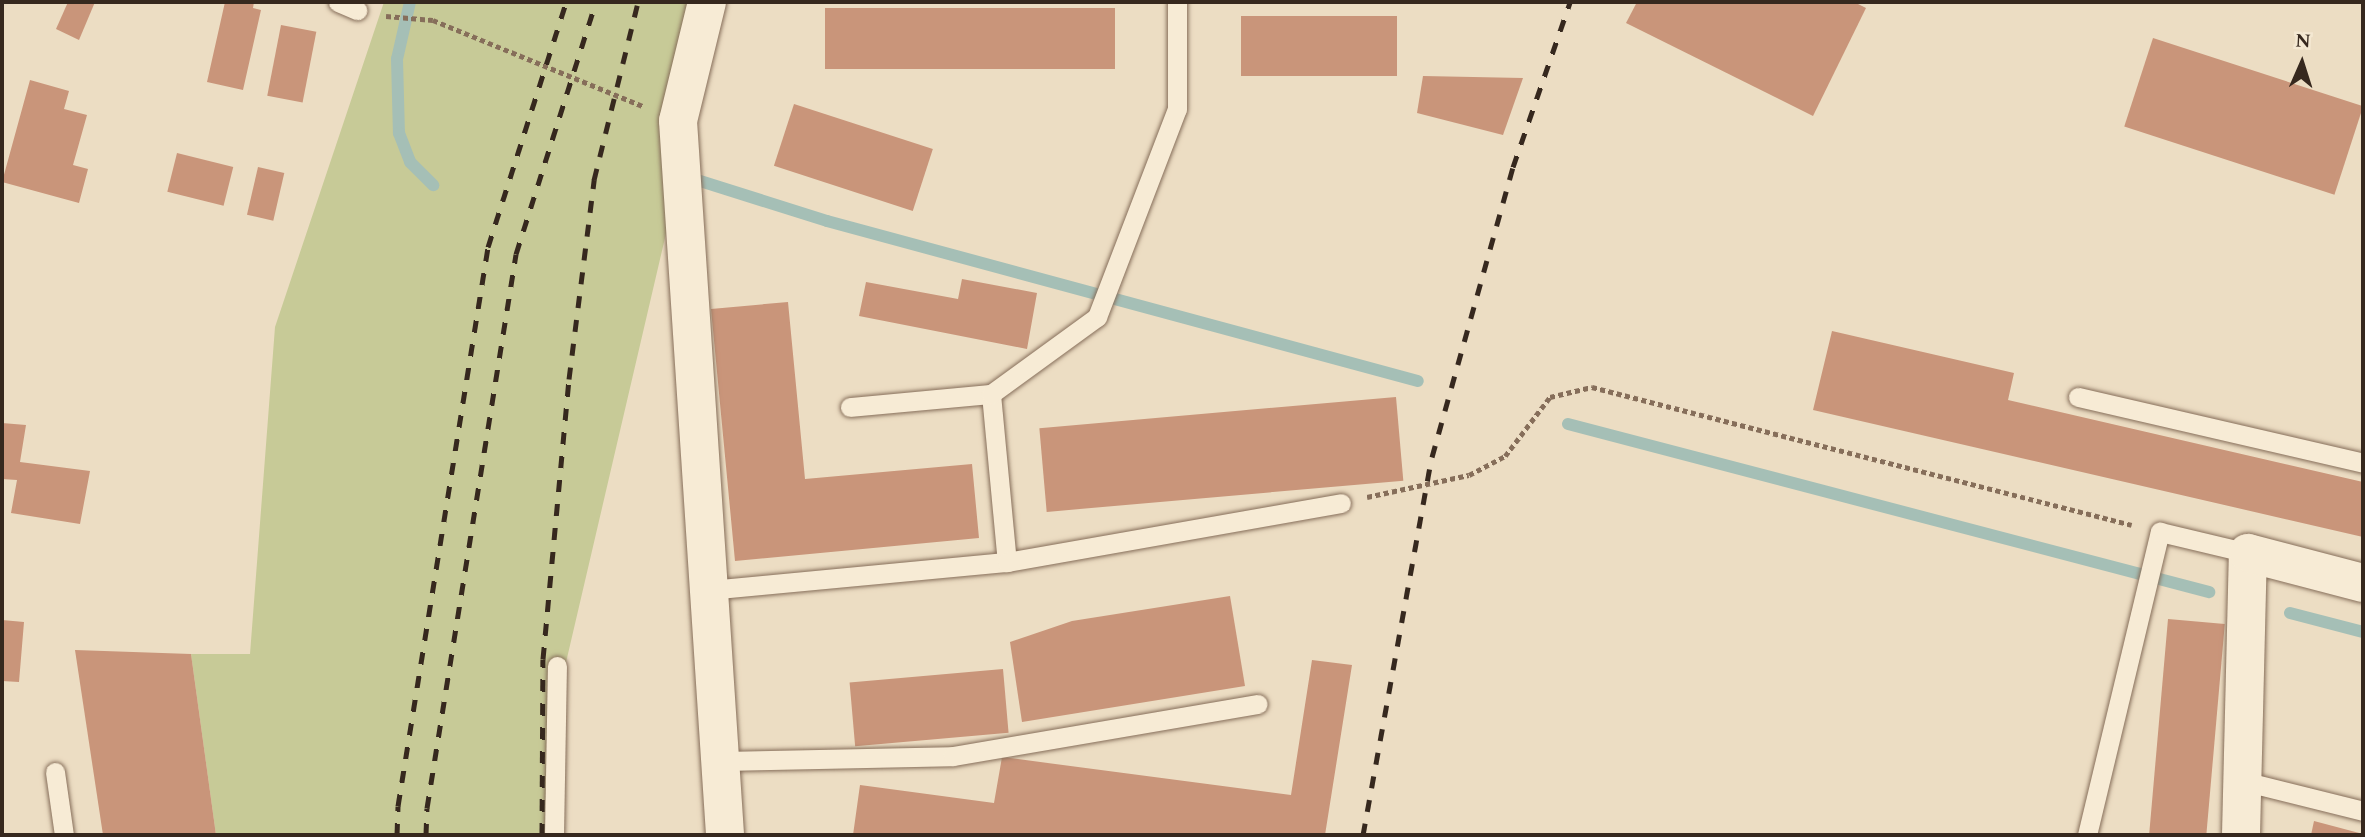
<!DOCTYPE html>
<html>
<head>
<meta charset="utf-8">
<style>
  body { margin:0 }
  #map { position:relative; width:2365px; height:837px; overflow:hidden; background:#ecddc3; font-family:Spectral,serif }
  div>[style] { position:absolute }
  .green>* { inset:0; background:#c7ca97 }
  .stream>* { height:12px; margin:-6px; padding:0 6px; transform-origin:6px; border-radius:6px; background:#a5bfb6 }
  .building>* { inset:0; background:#c9957a; transform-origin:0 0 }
  .path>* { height:4.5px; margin-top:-2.25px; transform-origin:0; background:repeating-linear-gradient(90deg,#866e5a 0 5px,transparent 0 8.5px) }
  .roads { filter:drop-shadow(0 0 2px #866e5a) drop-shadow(0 0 2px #866e5a) }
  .service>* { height:19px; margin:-9.5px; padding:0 9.5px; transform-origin:9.5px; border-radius:9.5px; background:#f7ebd5 }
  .minor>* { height:38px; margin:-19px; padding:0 19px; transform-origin:19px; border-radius:19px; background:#f7ebd5 }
  .rail>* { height:5px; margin-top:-2.5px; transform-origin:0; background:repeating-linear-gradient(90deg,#36281e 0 12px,transparent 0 24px) }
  span { translate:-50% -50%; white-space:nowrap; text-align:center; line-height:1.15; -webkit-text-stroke:5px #f4e8d2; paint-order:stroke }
  .frame { position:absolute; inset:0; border:4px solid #36281e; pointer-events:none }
  .north { position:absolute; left:2267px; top:28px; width:70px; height:70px; -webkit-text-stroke:5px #f4e8d2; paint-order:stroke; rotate:3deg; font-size:19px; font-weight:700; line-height:28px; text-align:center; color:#36281e }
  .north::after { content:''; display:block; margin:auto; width:24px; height:32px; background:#36281e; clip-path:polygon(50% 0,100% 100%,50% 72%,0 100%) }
</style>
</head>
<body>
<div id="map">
  <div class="green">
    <i style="clip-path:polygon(384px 2px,720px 2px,564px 671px,562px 835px,216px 835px,191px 654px,250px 654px,275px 327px)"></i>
  </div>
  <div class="stream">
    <i style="left:410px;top:2px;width:58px;rotate:102.8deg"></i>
    <i style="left:397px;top:59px;width:74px;rotate:88.5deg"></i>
    <i style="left:399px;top:133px;width:31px;rotate:69deg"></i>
    <i style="left:410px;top:162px;width:33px;rotate:45deg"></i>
    <i style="left:697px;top:180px;width:136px;rotate:17.5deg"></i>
    <i style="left:827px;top:221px;width:612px;rotate:15.15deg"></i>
    <i style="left:1568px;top:424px;width:663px;rotate:14.69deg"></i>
    <i style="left:2290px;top:613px;width:75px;rotate:14.6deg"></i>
  </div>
  <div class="building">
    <i style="clip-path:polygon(68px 2px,95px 2px,79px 40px,56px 29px)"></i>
    <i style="clip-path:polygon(225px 2px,254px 2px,253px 8px,261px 10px,243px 90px,207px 82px)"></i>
    <i style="clip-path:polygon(1637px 2px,1854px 2px,1866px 8px,1813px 116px,1626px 23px)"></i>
    <i style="left:825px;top:8px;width:290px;height:61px"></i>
    <i style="left:1241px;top:16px;width:156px;height:60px"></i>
    <i style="left:281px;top:25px;width:36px;height:72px;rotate:11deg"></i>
    <i style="left:2153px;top:38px;width:221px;height:93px;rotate:18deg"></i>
    <i style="clip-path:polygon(1423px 76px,1523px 78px,1503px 135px,1417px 113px)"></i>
    <i style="clip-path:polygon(30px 80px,69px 91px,64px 109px,87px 115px,73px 165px,88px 169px,79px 203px,2px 182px)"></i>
    <i style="left:794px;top:104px;width:146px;height:65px;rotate:18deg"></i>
    <i style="left:177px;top:153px;width:58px;height:40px;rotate:14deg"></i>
    <i style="left:258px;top:167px;width:27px;height:49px;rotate:13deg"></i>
    <i style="clip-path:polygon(962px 279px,1037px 293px,1027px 349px,859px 316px,866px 282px,958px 299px)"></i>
    <i style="clip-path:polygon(788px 302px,805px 479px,972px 464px,979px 538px,735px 561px,711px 309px)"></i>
    <i style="clip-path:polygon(1832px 331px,2014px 373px,2008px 400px,2363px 482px,2363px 537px,1813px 410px)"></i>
    <i style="left:1396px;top:397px;width:84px;height:358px;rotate:85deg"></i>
    <i style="clip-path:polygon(2px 423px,26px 425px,20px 462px,90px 471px,80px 524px,11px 513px,17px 480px,2px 479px)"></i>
    <i style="clip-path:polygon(1230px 596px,1245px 686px,1022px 722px,1010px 642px,1072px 621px)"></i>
    <i style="left:2168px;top:619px;width:57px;height:217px;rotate:5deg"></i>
    <i style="clip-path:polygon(2px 620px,24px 622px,19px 682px,2px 681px)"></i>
    <i style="clip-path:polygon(75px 650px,191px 654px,216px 835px,103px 835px)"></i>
    <i style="clip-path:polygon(1312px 660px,1352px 665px,1325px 835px,853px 835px,860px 785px,994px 803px,1002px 757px,1291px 795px)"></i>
    <i style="left:1003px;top:669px;width:64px;height:154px;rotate:85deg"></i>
    <i style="clip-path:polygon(2314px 821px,2363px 834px,2363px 835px,2311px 835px)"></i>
  </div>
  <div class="path">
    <i style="left:386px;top:16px;width:47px;rotate:4.9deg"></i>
    <i style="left:433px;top:20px;width:227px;rotate:22.3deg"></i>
    <i style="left:1367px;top:497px;width:104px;rotate:-12.2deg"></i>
    <i style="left:1469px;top:475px;width:41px;rotate:-27.8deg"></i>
    <i style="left:1505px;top:456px;width:74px;rotate:-52.7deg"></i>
    <i style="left:1550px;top:397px;width:43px;rotate:-13.4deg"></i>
    <i style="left:1592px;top:387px;width:557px;rotate:14.34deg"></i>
  </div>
  <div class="roads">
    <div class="service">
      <i style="left:338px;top:2px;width:21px;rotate:23deg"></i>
      <i style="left:991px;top:394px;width:169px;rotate:84.6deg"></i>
      <i style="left:2078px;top:397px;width:293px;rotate:13deg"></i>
      <i style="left:850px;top:407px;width:142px;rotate:-5.3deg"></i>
      <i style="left:991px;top:394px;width:131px;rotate:-36deg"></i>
      <i style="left:1097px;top:317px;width:223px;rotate:-69deg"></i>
      <i style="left:1177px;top:109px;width:107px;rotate:-90deg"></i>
      <i style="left:709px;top:590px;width:299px;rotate:-5.4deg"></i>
      <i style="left:1007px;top:562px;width:339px;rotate:-10deg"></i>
      <i style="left:720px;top:761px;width:233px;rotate:-1.2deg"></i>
      <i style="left:953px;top:756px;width:309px;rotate:-9.7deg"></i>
      <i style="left:55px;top:772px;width:64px;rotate:81.9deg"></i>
      <i style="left:2243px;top:781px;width:124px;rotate:14deg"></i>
      <i style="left:554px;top:835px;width:169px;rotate:-89deg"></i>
      <i style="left:2087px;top:835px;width:312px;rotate:-76.5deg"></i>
      <i style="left:2160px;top:532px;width:90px;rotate:13.4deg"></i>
    </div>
    <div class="minor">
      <i style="left:707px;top:2px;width:122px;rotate:103.7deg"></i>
      <i style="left:678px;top:121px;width:716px;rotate:86.23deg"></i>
      <i style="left:2241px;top:835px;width:282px;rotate:-88.6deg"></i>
      <i style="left:2248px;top:553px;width:119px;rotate:14.6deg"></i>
    </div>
  </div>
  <div class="rail">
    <i style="left:397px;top:835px;width:29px;rotate:-88deg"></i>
    <i style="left:398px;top:806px;width:566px;rotate:-80.85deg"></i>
    <i style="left:488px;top:247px;width:257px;rotate:-72.3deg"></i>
    <i style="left:426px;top:835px;width:27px;rotate:-88deg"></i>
    <i style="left:427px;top:808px;width:561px;rotate:-80.87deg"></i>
    <i style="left:516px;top:254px;width:264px;rotate:-72.4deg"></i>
    <i style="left:542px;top:835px;width:176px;rotate:-89.7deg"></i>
    <i style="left:543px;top:659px;width:281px;rotate:-84.7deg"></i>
    <i style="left:569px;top:379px;width:201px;rotate:-82.8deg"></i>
    <i style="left:594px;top:180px;width:183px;rotate:-76.1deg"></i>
    <i style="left:1363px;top:835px;width:384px;rotate:-79.7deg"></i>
    <i style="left:1432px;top:457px;width:301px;rotate:-74.4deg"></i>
    <i style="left:1513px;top:167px;width:175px;rotate:-70.9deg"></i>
  </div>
  <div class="frame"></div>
  <div class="north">N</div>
</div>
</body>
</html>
